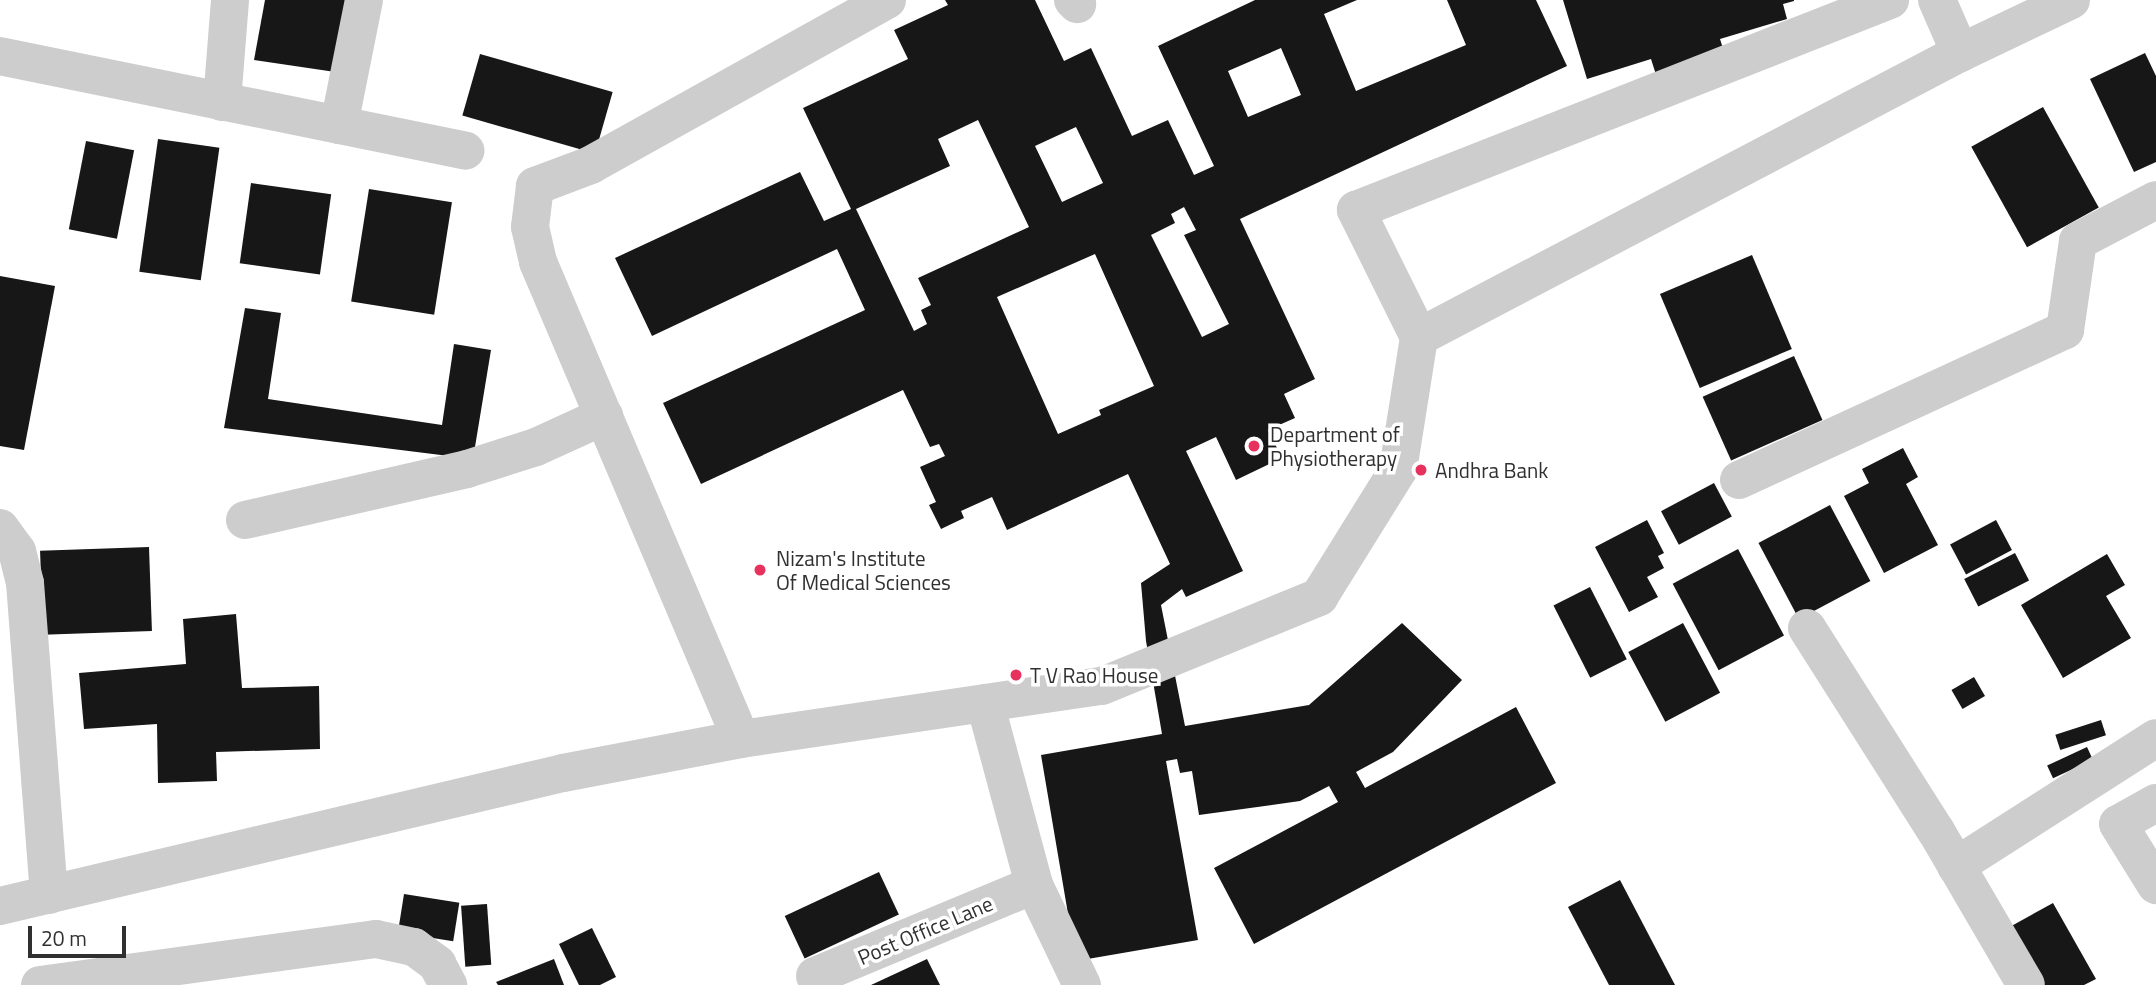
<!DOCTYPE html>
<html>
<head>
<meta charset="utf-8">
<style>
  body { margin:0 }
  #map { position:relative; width:2156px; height:985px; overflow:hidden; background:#fff; font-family:"Titillium Web",sans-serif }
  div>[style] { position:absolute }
  .building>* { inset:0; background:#171717; transform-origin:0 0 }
  .minor>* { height:38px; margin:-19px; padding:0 19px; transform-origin:19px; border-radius:19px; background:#cdcdcd }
  .dots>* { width:19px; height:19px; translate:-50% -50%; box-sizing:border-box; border:4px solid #fff; border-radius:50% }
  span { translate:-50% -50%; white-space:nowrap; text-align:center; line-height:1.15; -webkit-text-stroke:7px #fff; paint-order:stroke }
  .poi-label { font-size:21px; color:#303030 }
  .left { translate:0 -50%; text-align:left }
  .street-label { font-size:21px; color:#303030 }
  .scale { position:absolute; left:28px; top:926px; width:98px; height:32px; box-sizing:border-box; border:4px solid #303030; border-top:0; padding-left:9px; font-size:21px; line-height:24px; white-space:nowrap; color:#303030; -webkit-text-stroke:5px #fff; paint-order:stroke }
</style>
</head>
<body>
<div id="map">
  <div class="building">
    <i style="clip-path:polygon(265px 0,355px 0,342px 73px,254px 60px)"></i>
    <i style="clip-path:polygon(evenodd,945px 0,1035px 0,1064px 61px,1091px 48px,1132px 136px,1168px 120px,1194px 175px,1214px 166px,1158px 46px,1255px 0,1357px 0,1324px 14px,1356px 91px,1466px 45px,1447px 0,1536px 0,1567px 66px,1240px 219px,1315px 379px,1284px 394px,1295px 418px,1268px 430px,1282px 458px,1236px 480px,1216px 437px,1186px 451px,1243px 571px,1186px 597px,1182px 589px,1161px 605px,1185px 726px,1309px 705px,1402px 623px,1462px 680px,1393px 752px,1356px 772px,1365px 788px,1516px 707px,1556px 783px,1254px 944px,1214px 868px,1338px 802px,1329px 786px,1300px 801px,1199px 815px,1192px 771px,1180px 773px,1177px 759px,1166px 761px,1198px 940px,1076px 961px,1041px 755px,1162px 734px,1146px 641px,1141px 583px,1170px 564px,1128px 474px,1007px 530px,992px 497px,961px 511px,964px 518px,941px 529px,929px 505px,936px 502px,920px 467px,945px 456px,939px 444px,930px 447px,903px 390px,701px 484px,663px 403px,865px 310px,837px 249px,652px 336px,615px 258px,800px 172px,824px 221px,851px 209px,803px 108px,908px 59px,894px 30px,948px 5px,945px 0,1281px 48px,1301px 95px,1248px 117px,1228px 71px,1281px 48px,945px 0,978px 120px,1029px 227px,918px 278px,931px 305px,921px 310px,927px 324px,914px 331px,856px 209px,950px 166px,938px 139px,978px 120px,945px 0,1076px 127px,1103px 183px,1062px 202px,1035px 146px,1076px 127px,945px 0,1184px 207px,1196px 230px,1184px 235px,1229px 324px,1202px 337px,1151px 235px,1175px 223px,1171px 214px,1184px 207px,945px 0,1095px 254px,1154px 386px,1099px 410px,1101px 415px,1058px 434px,997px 297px,1095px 254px)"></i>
    <i style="clip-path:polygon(1563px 0,1794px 0,1794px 1px,1783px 4px,1787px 19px,1720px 39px,1727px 61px,1658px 81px,1651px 59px,1587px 79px)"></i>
    <i style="clip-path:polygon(2145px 53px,2156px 76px,2156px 162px,2134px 172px,2090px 79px)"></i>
    <i style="left:480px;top:54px;width:138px;height:64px;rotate:16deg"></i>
    <i style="left:2043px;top:107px;width:115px;height:82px;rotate:61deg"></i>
    <i style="left:158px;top:139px;width:62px;height:134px;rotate:8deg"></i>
    <i style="left:86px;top:141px;width:49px;height:90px;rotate:11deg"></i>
    <i style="left:251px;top:183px;width:81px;height:81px;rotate:8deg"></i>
    <i style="left:369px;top:189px;width:84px;height:114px;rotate:9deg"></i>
    <i style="left:1752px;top:255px;width:102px;height:100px;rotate:67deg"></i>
    <i style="clip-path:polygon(0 276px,55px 286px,24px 450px,0 446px)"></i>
    <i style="clip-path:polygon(245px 308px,281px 313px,268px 399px,442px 425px,454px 344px,491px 350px,473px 459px,224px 428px)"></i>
    <i style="left:1794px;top:356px;width:70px;height:100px;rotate:66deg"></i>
    <i style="clip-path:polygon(1903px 448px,1918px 477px,1906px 484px,1938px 545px,1884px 573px,1844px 496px,1869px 483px,1862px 469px)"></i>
    <i style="left:1714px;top:483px;width:38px;height:60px;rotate:62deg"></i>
    <i style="left:1830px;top:505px;width:86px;height:81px;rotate:62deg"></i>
    <i style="clip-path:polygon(1647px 520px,1664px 553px,1658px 556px,1664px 568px,1647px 577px,1658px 597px,1629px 612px,1595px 547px)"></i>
    <i style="left:1996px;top:520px;width:34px;height:52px;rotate:62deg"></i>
    <i style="left:149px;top:547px;width:84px;height:109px;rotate:88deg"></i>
    <i style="left:1738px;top:549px;width:98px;height:74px;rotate:62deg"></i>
    <i style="left:2015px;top:553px;width:31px;height:57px;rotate:63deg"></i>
    <i style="clip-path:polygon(2107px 554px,2125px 585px,2106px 596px,2131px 638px,2063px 678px,2021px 605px)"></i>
    <i style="left:1590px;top:587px;width:81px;height:41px;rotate:63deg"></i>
    <i style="clip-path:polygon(236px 614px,242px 688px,319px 686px,320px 749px,216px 752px,217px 781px,158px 783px,157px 724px,84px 729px,79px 673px,186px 664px,183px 619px)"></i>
    <i style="left:1683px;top:623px;width:79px;height:62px;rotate:62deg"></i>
    <i style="left:1974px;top:677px;width:22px;height:26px;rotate:60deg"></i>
    <i style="left:2101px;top:720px;width:16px;height:48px;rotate:72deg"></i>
    <i style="left:2087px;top:747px;width:14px;height:44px;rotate:65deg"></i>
    <i style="left:879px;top:872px;width:47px;height:104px;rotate:65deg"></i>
    <i style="clip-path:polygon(1620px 880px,1675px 985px,1609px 985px,1568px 907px)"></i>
    <i style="left:404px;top:894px;width:56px;height:39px;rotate:9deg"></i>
    <i style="clip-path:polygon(2053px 903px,2096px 979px,2084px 985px,2038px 985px,2006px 929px)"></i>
    <i style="left:487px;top:904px;width:61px;height:26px;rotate:86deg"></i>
    <i style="clip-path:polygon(592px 928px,616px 977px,600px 985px,579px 985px,559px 944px)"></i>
    <i style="clip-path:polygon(554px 959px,564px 985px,498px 985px,496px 982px)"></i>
    <i style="clip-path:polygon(927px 959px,940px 985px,871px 985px)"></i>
  </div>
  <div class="minor">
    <i style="left:887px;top:0;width:339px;rotate:150.9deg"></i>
    <i style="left:591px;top:165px;width:60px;rotate:159.4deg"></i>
    <i style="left:535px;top:186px;width:41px;rotate:97deg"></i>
    <i style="left:530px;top:227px;width:36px;rotate:77deg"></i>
    <i style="left:538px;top:262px;width:518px;rotate:66.95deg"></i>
    <i style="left:741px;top:739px;width:365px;rotate:-8.4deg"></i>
    <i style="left:1102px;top:686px;width:235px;rotate:-22.3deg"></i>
    <i style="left:1319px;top:597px;width:150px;rotate:-58.1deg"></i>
    <i style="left:1398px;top:470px;width:135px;rotate:-81deg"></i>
    <i style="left:1419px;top:337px;width:142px;rotate:-116.4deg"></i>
    <i style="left:1356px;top:210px;width:574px;rotate:-21.47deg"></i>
    <i style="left:1073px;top:0;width:6px;rotate:45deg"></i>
    <i style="left:1937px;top:0;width:58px;rotate:66.5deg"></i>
    <i style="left:0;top:56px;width:475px;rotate:11.5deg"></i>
    <i style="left:222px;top:102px;width:102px;rotate:-85.5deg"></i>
    <i style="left:339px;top:125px;width:127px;rotate:-78.7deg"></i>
    <i style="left:1419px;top:337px;width:611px;rotate:-27.7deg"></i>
    <i style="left:1960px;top:53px;width:123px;rotate:-25.5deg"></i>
    <i style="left:1739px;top:480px;width:359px;rotate:-24.7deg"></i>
    <i style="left:2065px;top:330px;width:90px;rotate:-81.7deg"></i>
    <i style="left:2078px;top:241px;width:88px;rotate:-27.7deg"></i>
    <i style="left:245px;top:520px;width:228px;rotate:-12.9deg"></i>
    <i style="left:467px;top:469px;width:72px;rotate:-17.7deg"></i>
    <i style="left:536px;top:447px;width:75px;rotate:-24.5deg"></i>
    <i style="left:0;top:528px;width:29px;rotate:54deg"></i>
    <i style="left:17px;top:551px;width:33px;rotate:76deg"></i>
    <i style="left:25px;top:583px;width:313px;rotate:85.6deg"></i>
    <i style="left:1807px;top:628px;width:241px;rotate:57.6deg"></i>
    <i style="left:1936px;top:831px;width:178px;rotate:59.7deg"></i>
    <i style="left:985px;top:703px;width:188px;rotate:74.9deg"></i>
    <i style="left:1034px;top:885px;width:111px;rotate:64.4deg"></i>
    <i style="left:2156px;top:803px;width:43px;rotate:151.1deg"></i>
    <i style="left:2118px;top:824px;width:72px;rotate:58.1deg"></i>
    <i style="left:1956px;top:866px;width:237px;rotate:-32.6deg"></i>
    <i style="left:0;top:906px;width:578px;rotate:-13.29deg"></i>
    <i style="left:563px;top:773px;width:181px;rotate:-10.8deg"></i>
    <i style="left:815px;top:976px;width:237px;rotate:-22.6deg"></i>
    <i style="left:40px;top:985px;width:339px;rotate:-7.8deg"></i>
    <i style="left:376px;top:939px;width:39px;rotate:12deg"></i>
    <i style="left:414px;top:947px;width:29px;rotate:36deg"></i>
    <i style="left:437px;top:964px;width:24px;rotate:62deg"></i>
  </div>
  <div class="dots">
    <i style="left:1254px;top:446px;background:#e6325d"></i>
    <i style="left:1421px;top:470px;background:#e6325d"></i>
    <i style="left:760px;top:570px;background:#e6325d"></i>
    <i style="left:1016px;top:675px;background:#e6325d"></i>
  </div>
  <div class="poi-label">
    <span class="left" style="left:1270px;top:446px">Department of<br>Physiotherapy</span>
    <span class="left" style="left:1435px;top:470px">Andhra Bank</span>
    <span class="left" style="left:776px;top:570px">Nizam's Institute<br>Of Medical Sciences</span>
    <span class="left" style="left:1030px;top:675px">T V Rao House</span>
  </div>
  <div class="street-label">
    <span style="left:925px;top:930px;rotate:-23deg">Post Office Lane</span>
  </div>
  <div class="scale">20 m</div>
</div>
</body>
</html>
